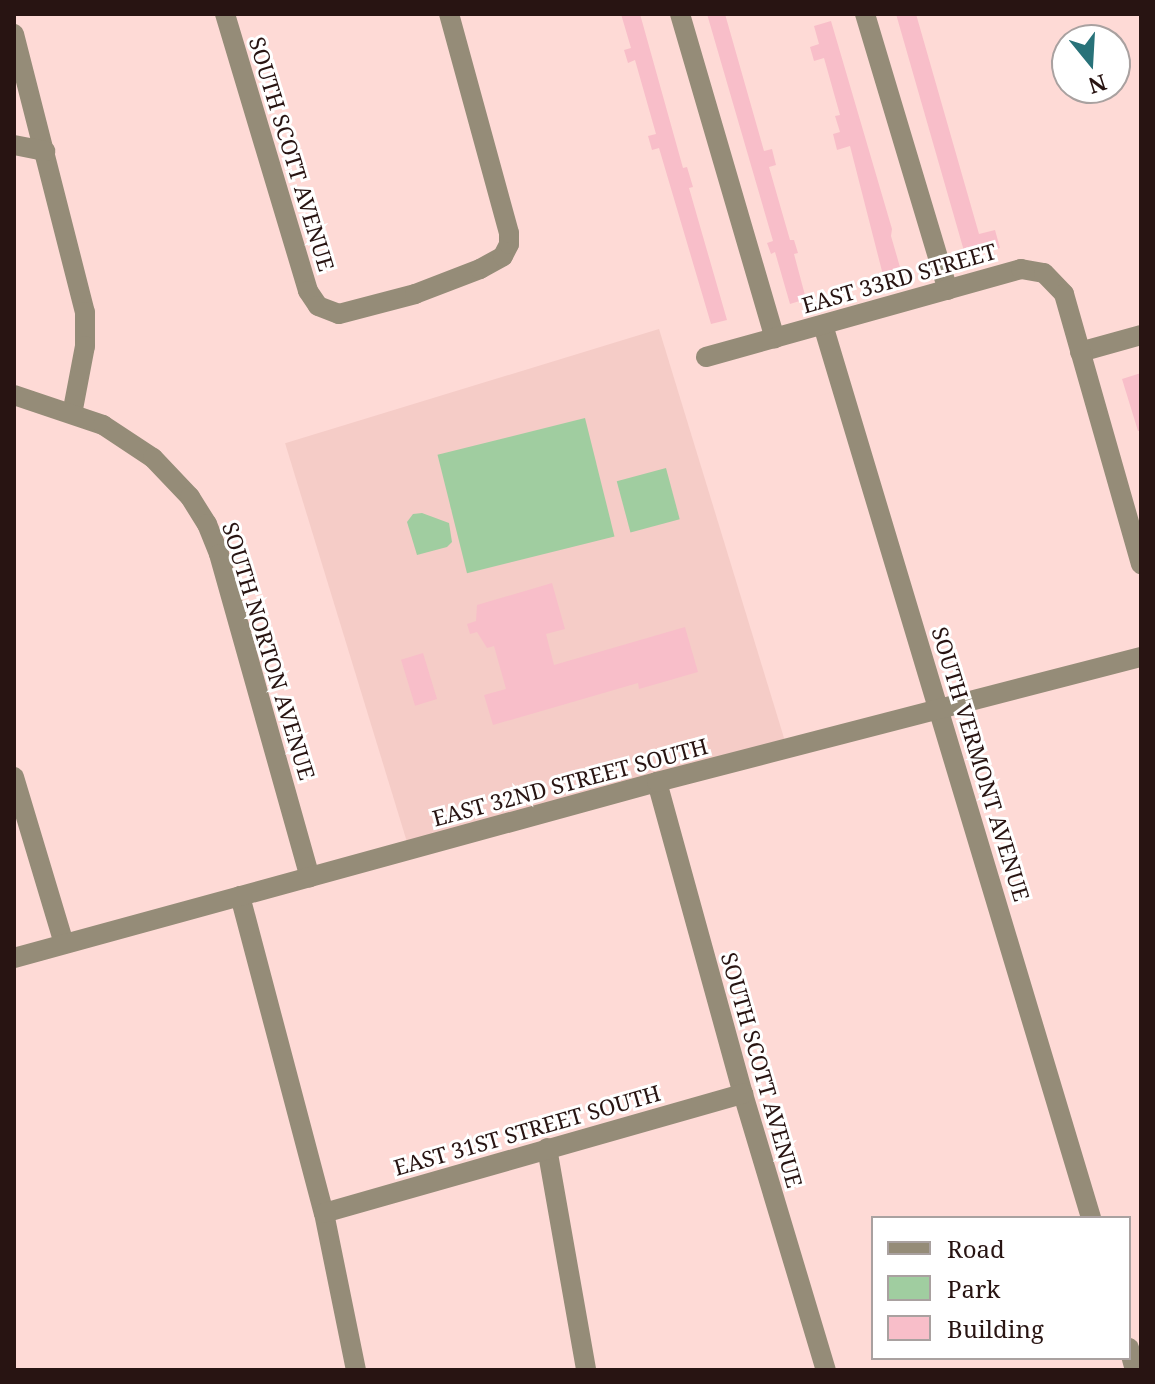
<!DOCTYPE html>
<html>
<head>
<meta charset="utf-8">
<style>
  body { margin:0 }
  #map { position:relative; width:1155px; height:1384px; overflow:hidden; background:#fedad6; font-family:"Noto Serif",serif }
  div>[style] { position:absolute }
  .built>* { inset:0; background:#f5ccc7; transform-origin:0 0 }
  .green>* { inset:0; background:#a0cda0; transform-origin:0 0 }
  .building>* { inset:0; background:#f8bec9; transform-origin:0 0 }
  .minor>* { height:20px; margin:-10px; padding:0 10px; transform-origin:10px; border-radius:10px; background:#958c78 }
  span { translate:-50% -50%; white-space:nowrap; text-align:center; line-height:1.15; -webkit-text-stroke:6px #fff; paint-order:stroke }
  .street-label { font-size:22px; color:#281412 }
  .frame { position:absolute; inset:0; border:16px solid #281412; pointer-events:none }
  .legend { position:absolute; left:871px; top:1216px; width:260px; height:144px; box-sizing:border-box; background:#fff; border:2px solid #a9a1a0; margin:0; padding:10px 14px; list-style:none; font-size:24px; color:#281412 }
  .legend li { display:flex; align-items:center; gap:16px; height:40px }
  .legend b { width:40px; border:2px solid #a9a1a0 }
  .north { position:absolute; left:1051px; top:24px; width:80px; height:80px; box-sizing:border-box; background:#fff; border:2px solid #a9a1a0; border-radius:50%; rotate:162deg; font-size:22px; font-weight:700; line-height:32px; text-align:center; color:#281412 }
  .north::after { content:''; display:block; margin:auto; width:28px; height:36px; background:#287279; clip-path:polygon(50% 0,100% 100%,50% 72%,0 100%) }
</style>
</head>
<body>
<div id="map">
  <div class="built">
    <i style="left:659px;top:329px;width:431px;height:391px;rotate:73deg"></i>
  </div>
  <div class="green">
    <i style="left:585px;top:418px;width:122px;height:152px;rotate:76deg"></i>
    <i style="left:666px;top:468px;width:53px;height:51px;rotate:75deg"></i>
    <i style="clip-path:polygon(422px 513px,449px 523px,452px 542px,447px 547px,417px 555px,407px 522px,413px 514px)"></i>
  </div>
  <div class="building">
    <i style="clip-path:polygon(621px 14px,640px 14px,683px 168px,687px 167px,693px 187px,689px 188px,727px 320px,711px 324px,659px 148px,652px 150px,648px 136px,656px 134px,635px 60px,628px 63px,624px 50px,631px 48px)"></i>
    <i style="clip-path:polygon(707px 14px,725px 14px,764px 151px,772px 149px,776px 165px,769px 167px,790px 240px,794px 240px,798px 253px,794px 254px,806px 299px,790px 304px,775px 252px,771px 254px,767px 243px,773px 241px)"></i>
    <i style="clip-path:polygon(896px 14px,916px 14px,979px 234px,995px 230px,1000px 248px,966px 258px)"></i>
    <i style="clip-path:polygon(831px 21px,892px 229px,891px 236px,902px 274px,884px 279px,850px 146px,837px 150px,833px 134px,840px 132px,835px 116px,840px 115px,824px 58px,814px 61px,810px 47px,819px 44px,814px 26px)"></i>
    <i style="clip-path:polygon(1141px 373px,1141px 431px,1138px 431px,1122px 379px)"></i>
    <i style="clip-path:polygon(552px 583px,565px 629px,546px 634px,554px 665px,685px 627px,698px 672px,639px 689px,638px 683px,493px 725px,484px 695px,506px 689px,494px 646px,487px 648px,477px 632px,470px 634px,467px 624px,476px 621px,477px 605px)"></i>
    <i style="left:423px;top:653px;width:48px;height:23px;rotate:73deg"></i>
  </div>
  <div class="minor">
    <i style="left:225px;top:14px;width:289px;rotate:73.3deg"></i>
    <i style="left:308px;top:291px;width:18px;rotate:56deg"></i>
    <i style="left:318px;top:306px;width:22px;rotate:21deg"></i>
    <i style="left:339px;top:314px;width:79px;rotate:-14.7deg"></i>
    <i style="left:415px;top:294px;width:70px;rotate:-21deg"></i>
    <i style="left:480px;top:269px;width:26px;rotate:-29deg"></i>
    <i style="left:503px;top:256px;width:13px;rotate:-63deg"></i>
    <i style="left:509px;top:244px;width:11px;rotate:-90deg"></i>
    <i style="left:509px;top:233px;width:227px;rotate:-105.3deg"></i>
    <i style="left:680px;top:14px;width:338px;rotate:73.7deg"></i>
    <i style="left:865px;top:14px;width:288px;rotate:73.3deg"></i>
    <i style="left:14px;top:34px;width:287px;rotate:75.7deg"></i>
    <i style="left:85px;top:312px;width:34px;rotate:90deg"></i>
    <i style="left:85px;top:346px;width:69px;rotate:100.8deg"></i>
    <i style="left:14px;top:145px;width:32px;rotate:11deg"></i>
    <i style="left:823px;top:325px;width:932px;rotate:73.29deg"></i>
    <i style="left:1080px;top:352px;width:63px;rotate:-15.6deg"></i>
    <i style="left:706px;top:357px;width:327px;rotate:-15.6deg"></i>
    <i style="left:1021px;top:269px;width:23px;rotate:10deg"></i>
    <i style="left:1044px;top:273px;width:29px;rotate:46deg"></i>
    <i style="left:1064px;top:294px;width:281px;rotate:74.1deg"></i>
    <i style="left:14px;top:395px;width:94px;rotate:18.6deg"></i>
    <i style="left:103px;top:425px;width:60px;rotate:33.4deg"></i>
    <i style="left:153px;top:458px;width:54px;rotate:46.5deg"></i>
    <i style="left:190px;top:497px;width:32px;rotate:58deg"></i>
    <i style="left:207px;top:524px;width:32px;rotate:68deg"></i>
    <i style="left:219px;top:554px;width:336px;rotate:74.3deg"></i>
    <i style="left:14px;top:777px;width:174px;rotate:73.3deg"></i>
    <i style="left:657px;top:782px;width:324px;rotate:74.6deg"></i>
    <i style="left:743px;top:1094px;width:288px;rotate:73.3deg"></i>
    <i style="left:240px;top:896px;width:328px;rotate:75.2deg"></i>
    <i style="left:324px;top:1213px;width:160px;rotate:78.5deg"></i>
    <i style="left:14px;top:958px;width:667px;rotate:-15.31deg"></i>
    <i style="left:657px;top:782px;width:500px;rotate:-14.5deg"></i>
    <i style="left:547px;top:1148px;width:225px;rotate:80deg"></i>
    <i style="left:324px;top:1213px;width:436px;rotate:-15.9deg"></i>
    <i style="left:1129px;top:1348px;width:23px;rotate:75deg"></i>
  </div>
  <div class="street-label">
    <span style="left:292px;top:154px;rotate:73deg">SOUTH SCOTT AVENUE</span>
    <span style="left:899px;top:278px;rotate:-16deg">EAST 33RD STREET</span>
    <span style="left:269px;top:651px;rotate:73deg">SOUTH NORTON AVENUE</span>
    <span style="left:981px;top:764px;rotate:73deg">SOUTH VERMONT AVENUE</span>
    <span style="left:570px;top:782px;rotate:-15deg">EAST 32ND STREET SOUTH</span>
    <span style="left:762px;top:1070px;rotate:74deg">SOUTH SCOTT AVENUE</span>
    <span style="left:527px;top:1130px;rotate:-16deg">EAST 31ST STREET SOUTH</span>
  </div>
  <div class="frame"></div>
  <ul class="legend">
  <li><b style="height:10px;background:#958c78"></b>Road</li>
  <li><b style="height:22px;background:#a0cda0"></b>Park</li>
  <li><b style="height:22px;background:#f8bec9"></b>Building</li>
  </ul>
  <div class="north">N</div>
</div>
</body>
</html>
